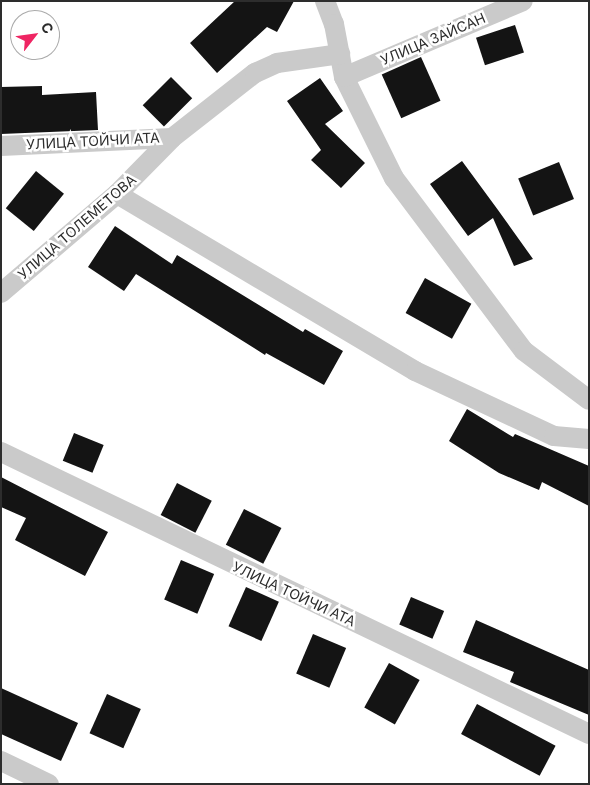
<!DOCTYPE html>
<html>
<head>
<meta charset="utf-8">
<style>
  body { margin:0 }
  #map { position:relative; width:590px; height:785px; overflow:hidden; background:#fff; font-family:Inter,sans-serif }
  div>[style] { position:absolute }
  .building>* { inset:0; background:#141414; transform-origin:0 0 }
  .street>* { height:20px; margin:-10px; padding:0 10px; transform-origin:10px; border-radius:10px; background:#cacaca }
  span { translate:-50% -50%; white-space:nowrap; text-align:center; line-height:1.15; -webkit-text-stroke:5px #fff; paint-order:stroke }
  .street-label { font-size:14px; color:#2d2d2d }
  .frame { position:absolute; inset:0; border:2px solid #2d2d2d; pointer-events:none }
  .north { position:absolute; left:10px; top:10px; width:50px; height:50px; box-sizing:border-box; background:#fff; border:1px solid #ababab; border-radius:50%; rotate:60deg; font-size:14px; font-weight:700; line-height:20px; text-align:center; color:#2d2d2d }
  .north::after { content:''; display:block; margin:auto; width:18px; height:22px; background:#ef2563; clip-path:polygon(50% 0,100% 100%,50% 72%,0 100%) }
</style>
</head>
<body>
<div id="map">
  <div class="building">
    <i style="clip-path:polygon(235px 1px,294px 1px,277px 32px,267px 27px,217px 73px,190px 43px)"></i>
    <i style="left:515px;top:25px;width:29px;height:41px;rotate:72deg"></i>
    <i style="left:421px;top:57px;width:48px;height:43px;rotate:66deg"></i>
    <i style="left:171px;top:77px;width:30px;height:40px;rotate:45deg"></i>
    <i style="clip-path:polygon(320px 78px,343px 111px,325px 124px,365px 163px,341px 188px,311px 160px,321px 150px,287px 101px)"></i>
    <i style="clip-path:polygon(42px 86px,42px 95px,96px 92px,98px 130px,1px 134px,1px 87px)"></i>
    <i style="clip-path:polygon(462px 161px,498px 210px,533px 259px,514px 266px,493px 218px,468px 236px,430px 184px)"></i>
    <i style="left:559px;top:162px;width:40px;height:44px;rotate:68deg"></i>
    <i style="left:36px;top:171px;width:36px;height:48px;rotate:39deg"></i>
    <i style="clip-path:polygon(115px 226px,172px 264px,177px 255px,303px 332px,305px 329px,343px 351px,324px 385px,266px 353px,265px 355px,136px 274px,124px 291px,88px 267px)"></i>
    <i style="left:425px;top:278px;width:53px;height:40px;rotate:29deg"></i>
    <i style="clip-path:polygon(467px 409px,513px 437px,515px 434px,589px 466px,589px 506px,542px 482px,539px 490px,499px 473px,449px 441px)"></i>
    <i style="left:74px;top:433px;width:32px;height:30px;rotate:22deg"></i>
    <i style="clip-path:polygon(1px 477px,108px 532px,85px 576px,15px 540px,26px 518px,1px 507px)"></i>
    <i style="left:177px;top:483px;width:39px;height:36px;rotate:27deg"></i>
    <i style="left:244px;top:509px;width:42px;height:40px;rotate:27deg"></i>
    <i style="left:181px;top:560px;width:36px;height:43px;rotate:23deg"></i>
    <i style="left:246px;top:587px;width:36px;height:43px;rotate:24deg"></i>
    <i style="left:411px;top:597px;width:36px;height:30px;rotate:23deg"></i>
    <i style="clip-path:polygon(476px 620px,589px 670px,589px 715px,510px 682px,514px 672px,463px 652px)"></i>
    <i style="left:313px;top:634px;width:36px;height:43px;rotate:23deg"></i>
    <i style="left:389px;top:663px;width:35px;height:51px;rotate:29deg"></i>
    <i style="clip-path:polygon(1px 688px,78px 723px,61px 761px,1px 734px)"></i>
    <i style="left:107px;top:694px;width:37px;height:43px;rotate:24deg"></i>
    <i style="left:477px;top:704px;width:89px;height:34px;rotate:28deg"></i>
  </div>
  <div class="street">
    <i style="left:325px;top:1px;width:25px;rotate:69deg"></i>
    <i style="left:334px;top:24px;width:54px;rotate:79.3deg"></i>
    <i style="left:344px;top:77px;width:113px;rotate:63.7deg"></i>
    <i style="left:394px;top:178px;width:216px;rotate:53.1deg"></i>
    <i style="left:524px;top:351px;width:81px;rotate:37deg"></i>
    <i style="left:344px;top:77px;width:194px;rotate:-23deg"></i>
    <i style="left:1px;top:146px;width:171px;rotate:-2.7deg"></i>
    <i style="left:172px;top:138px;width:105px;rotate:-38.1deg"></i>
    <i style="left:255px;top:73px;width:24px;rotate:-24deg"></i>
    <i style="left:277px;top:63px;width:64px;rotate:-8.1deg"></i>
    <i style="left:117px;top:194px;width:347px;rotate:30.7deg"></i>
    <i style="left:415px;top:371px;width:153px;rotate:25.1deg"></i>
    <i style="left:554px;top:436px;width:35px;rotate:5deg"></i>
    <i style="left:1px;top:293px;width:153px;rotate:-40.5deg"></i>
    <i style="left:117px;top:194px;width:78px;rotate:-45.5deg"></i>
    <i style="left:1px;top:452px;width:652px;rotate:25.62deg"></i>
    <i style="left:1px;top:761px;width:53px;rotate:25.6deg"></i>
  </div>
  <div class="street-label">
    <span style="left:433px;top:39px;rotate:-23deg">УЛИЦА ЗАЙСАН</span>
    <span style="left:93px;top:141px;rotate:-3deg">УЛИЦА ТОЙЧИ АТА</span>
    <span style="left:77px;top:227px;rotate:-41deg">УЛИЦА ТОЛЕМЕТОВА</span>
    <span style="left:294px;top:594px;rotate:25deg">УЛИЦА ТОЙЧИ АТА</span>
  </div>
  <div class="frame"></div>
  <div class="north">С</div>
</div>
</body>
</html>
